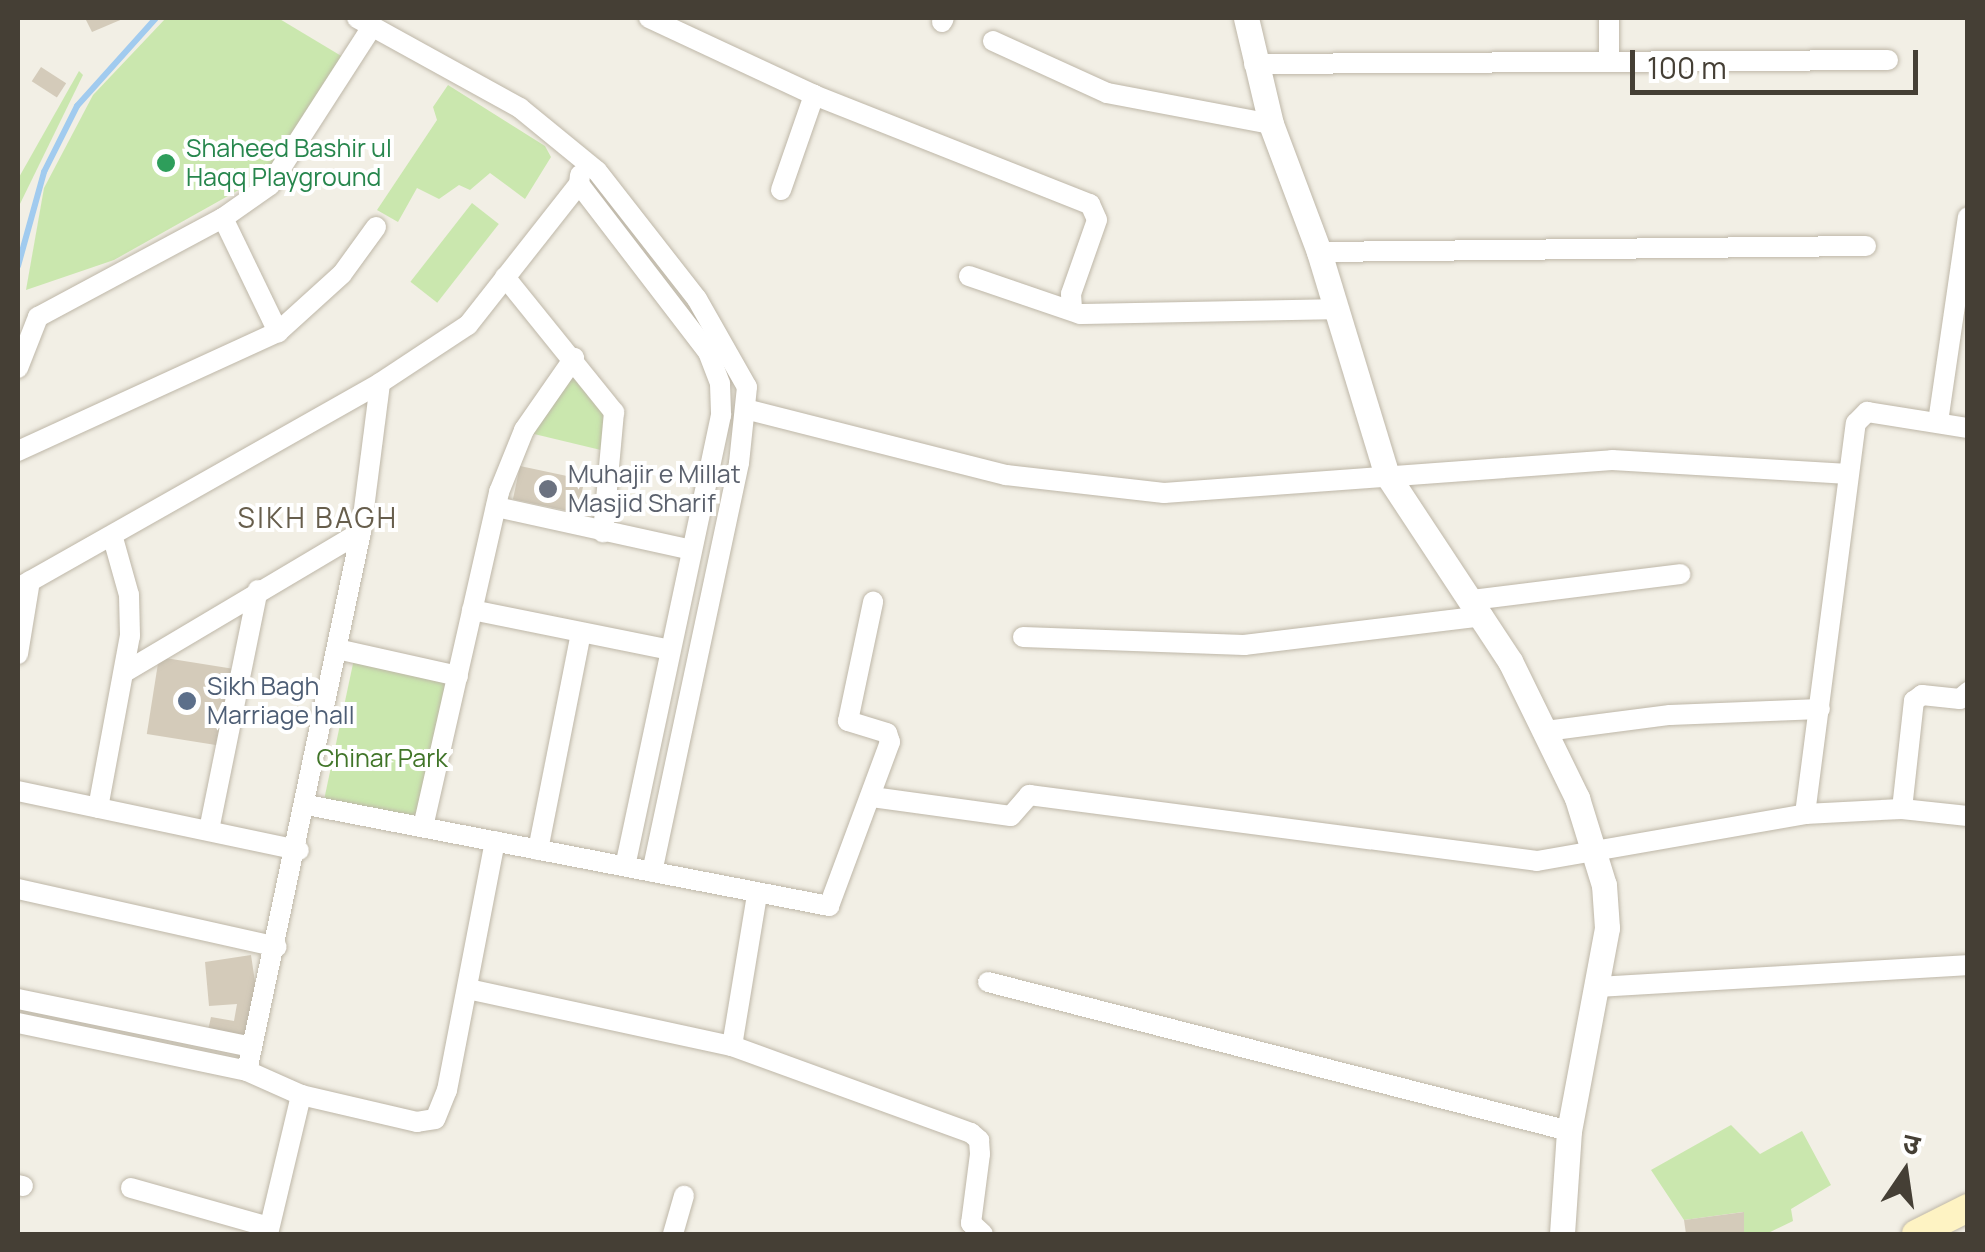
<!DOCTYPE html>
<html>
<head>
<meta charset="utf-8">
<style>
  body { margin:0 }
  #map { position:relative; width:1985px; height:1252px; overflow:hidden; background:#f2efe5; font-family:Manrope,"Noto Sans Devanagari",sans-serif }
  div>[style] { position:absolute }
  .green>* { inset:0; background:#cae7ae; transform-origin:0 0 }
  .stream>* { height:6px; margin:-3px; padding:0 3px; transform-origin:3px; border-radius:3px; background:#a1cbef }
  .building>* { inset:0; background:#d4cbba; transform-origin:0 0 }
  .roads { filter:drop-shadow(0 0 2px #beb7a8) drop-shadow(0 0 2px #beb7a8) }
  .minor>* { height:20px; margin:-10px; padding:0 10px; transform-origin:10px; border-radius:10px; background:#fff }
  .tertiary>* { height:25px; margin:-12.5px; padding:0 12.5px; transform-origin:12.5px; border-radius:12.5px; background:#fff }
  .secondary>* { height:28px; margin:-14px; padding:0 14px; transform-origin:14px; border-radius:14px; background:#fef3c3 }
  .dots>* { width:28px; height:28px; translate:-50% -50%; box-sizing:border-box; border:5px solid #fff; border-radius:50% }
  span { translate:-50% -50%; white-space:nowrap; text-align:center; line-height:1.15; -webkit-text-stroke:8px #fff; paint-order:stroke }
  .leisure-label { font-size:25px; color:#27864d }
  .left { translate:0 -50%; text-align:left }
  .worship-label { font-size:25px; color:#5b616d }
  .service-label { font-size:25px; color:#4e5e75 }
  .park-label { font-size:25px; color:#417529 }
  .neighbourhood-label { font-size:28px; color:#675e4c; letter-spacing:2.5px }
  .frame { position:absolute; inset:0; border:20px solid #453f35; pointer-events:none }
  .north { position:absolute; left:1855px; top:1122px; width:100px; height:100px; -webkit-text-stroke:8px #fff; paint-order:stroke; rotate:13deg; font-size:28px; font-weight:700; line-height:40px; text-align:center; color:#453f35 }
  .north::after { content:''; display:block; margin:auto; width:35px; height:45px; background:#453f35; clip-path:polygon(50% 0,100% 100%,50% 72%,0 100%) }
  .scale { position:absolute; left:1630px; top:50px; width:288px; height:45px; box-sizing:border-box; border:5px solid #453f35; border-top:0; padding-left:12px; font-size:30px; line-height:35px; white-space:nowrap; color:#453f35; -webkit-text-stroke:8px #fff; paint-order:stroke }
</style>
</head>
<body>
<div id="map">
  <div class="green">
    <i style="clip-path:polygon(166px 18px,278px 18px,343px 57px,267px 174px,114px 260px,26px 290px,44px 188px,93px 95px)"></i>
    <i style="clip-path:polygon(79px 71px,83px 75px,18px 208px,18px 179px)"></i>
    <i style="clip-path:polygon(448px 85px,545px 146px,551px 157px,525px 199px,490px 173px,470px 190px,459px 185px,439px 199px,417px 188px,398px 222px,377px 210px,437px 120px,433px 107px)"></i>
    <i style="left:472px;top:203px;width:34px;height:100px;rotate:38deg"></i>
    <i style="clip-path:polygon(573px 370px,608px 411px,605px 451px,530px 433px)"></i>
    <i style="left:354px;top:659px;width:96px;height:144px;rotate:12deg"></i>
    <i style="clip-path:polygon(1731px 1125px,1760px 1154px,1802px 1131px,1831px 1185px,1791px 1209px,1793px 1221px,1766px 1234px,1744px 1234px,1743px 1212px,1684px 1220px,1651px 1170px)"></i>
  </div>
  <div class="stream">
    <i style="left:18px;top:266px;width:98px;rotate:-74.5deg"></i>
    <i style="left:44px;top:172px;width:74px;rotate:-63.4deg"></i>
    <i style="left:77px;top:106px;width:118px;rotate:-48.1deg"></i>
  </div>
  <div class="building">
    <i style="clip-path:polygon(85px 18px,125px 18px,92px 32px)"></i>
    <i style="left:41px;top:67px;width:30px;height:17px;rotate:33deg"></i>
    <i style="left:520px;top:466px;width:66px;height:34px;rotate:12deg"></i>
    <i style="left:159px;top:657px;width:73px;height:78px;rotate:9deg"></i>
    <i style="clip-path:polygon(251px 955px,258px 1002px,244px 1037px,208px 1030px,211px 1017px,234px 1021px,237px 1004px,209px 1006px,205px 962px)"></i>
    <i style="clip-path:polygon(1744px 1212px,1744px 1234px,1686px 1234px,1684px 1220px)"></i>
  </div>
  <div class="roads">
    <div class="minor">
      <i style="left:357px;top:18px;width:186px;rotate:28.9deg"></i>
      <i style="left:520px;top:108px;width:99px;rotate:39.3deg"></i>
      <i style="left:597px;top:171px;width:162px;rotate:52deg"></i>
      <i style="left:697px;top:299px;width:101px;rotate:60.4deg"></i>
      <i style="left:747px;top:387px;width:76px;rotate:96deg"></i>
      <i style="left:739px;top:463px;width:418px;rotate:102deg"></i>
      <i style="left:649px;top:18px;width:182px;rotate:25deg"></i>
      <i style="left:814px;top:95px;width:297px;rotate:21.6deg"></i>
      <i style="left:1090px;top:204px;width:17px;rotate:66deg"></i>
      <i style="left:1097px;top:220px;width:78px;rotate:109.4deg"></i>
      <i style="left:1071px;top:294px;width:16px;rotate:86deg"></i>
      <i style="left:1609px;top:18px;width:41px;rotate:90deg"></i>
      <i style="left:942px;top:22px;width:4px;rotate:-63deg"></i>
      <i style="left:993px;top:41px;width:125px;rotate:24.5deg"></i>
      <i style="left:1107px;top:93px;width:167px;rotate:10.7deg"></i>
      <i style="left:1254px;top:64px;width:634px;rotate:-0.36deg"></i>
      <i style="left:580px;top:175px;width:9px;rotate:96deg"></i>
      <i style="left:579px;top:184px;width:212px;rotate:52.5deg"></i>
      <i style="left:708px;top:352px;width:34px;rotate:69deg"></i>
      <i style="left:720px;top:384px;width:31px;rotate:88deg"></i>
      <i style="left:721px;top:415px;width:461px;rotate:102deg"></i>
      <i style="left:781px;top:190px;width:101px;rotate:-70.8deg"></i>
      <i style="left:223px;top:218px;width:127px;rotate:64.2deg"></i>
      <i style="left:1319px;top:252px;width:547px;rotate:-0.63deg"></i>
      <i style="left:969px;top:276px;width:117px;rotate:18.9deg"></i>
      <i style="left:1080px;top:314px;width:254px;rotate:-1.1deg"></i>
      <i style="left:505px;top:277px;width:174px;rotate:51.1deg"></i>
      <i style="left:614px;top:412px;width:121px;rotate:95.2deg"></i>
      <i style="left:18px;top:368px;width:55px;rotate:-68.6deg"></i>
      <i style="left:38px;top:317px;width:210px;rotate:-28.2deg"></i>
      <i style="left:223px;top:218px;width:57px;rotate:-35.1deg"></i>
      <i style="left:270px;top:185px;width:188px;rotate:-57.2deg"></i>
      <i style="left:749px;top:410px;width:265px;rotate:14.2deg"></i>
      <i style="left:1006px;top:475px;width:159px;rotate:6.5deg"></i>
      <i style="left:1164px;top:493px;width:449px;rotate:-4.2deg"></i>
      <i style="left:1612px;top:460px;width:237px;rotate:3.4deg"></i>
      <i style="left:1938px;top:422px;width:207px;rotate:-81.7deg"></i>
      <i style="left:18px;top:451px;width:286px;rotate:-24.6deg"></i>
      <i style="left:278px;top:332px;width:86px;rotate:-42.2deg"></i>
      <i style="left:342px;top:274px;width:58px;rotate:-54.1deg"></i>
      <i style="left:496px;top:507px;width:200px;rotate:12.4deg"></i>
      <i style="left:18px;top:588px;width:416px;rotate:-29.5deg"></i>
      <i style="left:1472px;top:600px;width:210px;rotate:-7.1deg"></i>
      <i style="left:472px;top:610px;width:202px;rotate:11.4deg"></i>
      <i style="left:1023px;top:637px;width:221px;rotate:2.1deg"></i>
      <i style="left:1244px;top:645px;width:241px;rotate:-6.9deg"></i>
      <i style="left:337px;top:649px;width:124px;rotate:12.6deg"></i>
      <i style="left:18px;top:654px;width:74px;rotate:-80.7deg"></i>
      <i style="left:125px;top:672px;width:274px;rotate:-30.7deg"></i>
      <i style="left:1546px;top:731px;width:125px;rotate:-7.4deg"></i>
      <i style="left:1670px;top:715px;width:150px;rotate:-2.3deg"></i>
      <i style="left:18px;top:791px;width:287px;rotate:11.9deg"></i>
      <i style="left:872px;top:797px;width:140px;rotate:7.8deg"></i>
      <i style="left:1011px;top:816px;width:28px;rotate:-49deg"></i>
      <i style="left:1029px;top:795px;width:512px;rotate:7.4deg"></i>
      <i style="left:1537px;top:861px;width:272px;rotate:-9.9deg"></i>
      <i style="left:1805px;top:814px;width:97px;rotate:-3deg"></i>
      <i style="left:1902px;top:809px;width:66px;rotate:6.1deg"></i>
      <i style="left:307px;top:805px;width:532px;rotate:10.95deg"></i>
      <i style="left:829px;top:906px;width:175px;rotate:-69.6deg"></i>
      <i style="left:890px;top:742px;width:9px;rotate:-108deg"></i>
      <i style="left:887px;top:733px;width:41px;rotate:-162.9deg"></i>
      <i style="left:848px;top:721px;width:122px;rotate:-78.1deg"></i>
      <i style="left:98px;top:808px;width:175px;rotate:-79.5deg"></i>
      <i style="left:130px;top:636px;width:41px;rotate:-91.4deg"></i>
      <i style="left:129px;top:595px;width:59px;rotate:-105.7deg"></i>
      <i style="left:1902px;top:809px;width:109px;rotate:-83.7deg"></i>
      <i style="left:1914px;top:701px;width:10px;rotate:-37deg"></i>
      <i style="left:1922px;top:695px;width:38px;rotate:6deg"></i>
      <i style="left:1960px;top:699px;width:11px;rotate:-41deg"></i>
      <i style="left:1805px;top:814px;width:394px;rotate:-82.6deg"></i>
      <i style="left:1856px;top:423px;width:16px;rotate:-45deg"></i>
      <i style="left:1867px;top:412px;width:102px;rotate:9deg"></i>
      <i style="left:423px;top:827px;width:344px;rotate:-77.2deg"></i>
      <i style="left:499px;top:492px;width:67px;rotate:-68deg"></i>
      <i style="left:524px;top:430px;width:88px;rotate:-55.2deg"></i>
      <i style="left:209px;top:830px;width:245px;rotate:-78.5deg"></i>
      <i style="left:495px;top:841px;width:254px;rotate:100.9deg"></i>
      <i style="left:447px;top:1090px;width:31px;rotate:112deg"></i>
      <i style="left:435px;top:1119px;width:18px;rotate:171deg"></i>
      <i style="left:417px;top:1122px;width:119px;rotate:-166.9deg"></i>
      <i style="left:301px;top:1095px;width:59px;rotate:-156deg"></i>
      <i style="left:247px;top:1071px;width:551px;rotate:-78.06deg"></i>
      <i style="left:361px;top:532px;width:150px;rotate:-82.7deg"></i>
      <i style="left:380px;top:383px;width:105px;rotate:-33.4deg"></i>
      <i style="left:468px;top:325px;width:179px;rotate:-51.8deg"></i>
      <i style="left:538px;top:850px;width:221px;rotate:-78.8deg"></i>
      <i style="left:18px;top:889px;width:265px;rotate:12.6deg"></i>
      <i style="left:988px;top:982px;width:600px;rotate:14.38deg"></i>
      <i style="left:1599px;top:987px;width:370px;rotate:-3.4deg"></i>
      <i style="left:468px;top:989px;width:270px;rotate:12.2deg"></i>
      <i style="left:732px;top:1046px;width:254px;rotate:20deg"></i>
      <i style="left:971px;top:1133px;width:11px;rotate:41deg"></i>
      <i style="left:979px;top:1140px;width:14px;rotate:86deg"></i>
      <i style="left:980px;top:1154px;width:70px;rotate:97.4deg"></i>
      <i style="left:971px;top:1223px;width:16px;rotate:43deg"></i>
      <i style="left:18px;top:999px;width:238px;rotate:11.6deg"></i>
      <i style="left:18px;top:1023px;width:234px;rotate:11.8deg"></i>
      <i style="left:732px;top:1046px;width:153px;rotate:-80.6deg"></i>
      <i style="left:18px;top:1185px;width:5px;rotate:11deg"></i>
      <i style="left:131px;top:1188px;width:143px;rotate:15.8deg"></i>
      <i style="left:268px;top:1234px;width:143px;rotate:-76.6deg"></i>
      <i style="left:673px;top:1234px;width:40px;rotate:-74deg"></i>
    </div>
    <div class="tertiary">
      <i style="left:1246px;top:18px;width:109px;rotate:76.7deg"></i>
      <i style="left:1271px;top:124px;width:137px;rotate:69.4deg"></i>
      <i style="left:1319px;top:252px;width:231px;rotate:73.1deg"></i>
      <i style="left:1386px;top:473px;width:225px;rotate:56.6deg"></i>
      <i style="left:1510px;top:661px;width:153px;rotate:63.9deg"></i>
      <i style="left:1577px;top:798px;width:91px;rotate:72.8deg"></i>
      <i style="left:1604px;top:885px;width:43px;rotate:86deg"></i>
      <i style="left:1607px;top:928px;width:207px;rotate:100.6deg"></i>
      <i style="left:1569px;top:1131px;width:103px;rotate:93.9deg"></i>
    </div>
    <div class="secondary">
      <i style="left:1916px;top:1234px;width:58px;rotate:-26.6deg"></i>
    </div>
  </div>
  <div class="dots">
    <i style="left:166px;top:163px;background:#2e9e5b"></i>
    <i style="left:548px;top:489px;background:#6b7280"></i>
    <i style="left:187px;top:701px;background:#5c6f8a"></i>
  </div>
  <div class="leisure-label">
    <span class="left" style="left:186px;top:163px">Shaheed Bashir ul<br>Haqq Playground</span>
  </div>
  <div class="worship-label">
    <span class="left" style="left:568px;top:489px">Muhajir e Millat<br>Masjid Sharif</span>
  </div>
  <div class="service-label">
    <span class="left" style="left:207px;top:701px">Sikh Bagh<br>Marriage hall</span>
  </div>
  <div class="park-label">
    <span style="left:382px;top:758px">Chinar Park</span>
  </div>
  <div class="neighbourhood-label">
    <span style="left:318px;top:517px">SIKH BAGH</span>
  </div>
  <div class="frame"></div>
  <div class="north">उ</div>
  <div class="scale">100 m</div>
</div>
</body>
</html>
